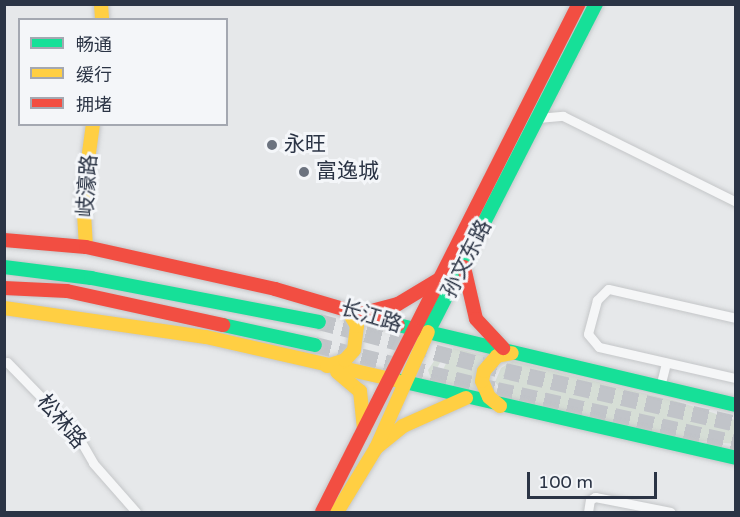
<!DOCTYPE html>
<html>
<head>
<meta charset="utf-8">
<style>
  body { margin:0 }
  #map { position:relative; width:740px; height:517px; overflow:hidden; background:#e6e8ea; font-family:"Varela Round","Noto Sans SC",sans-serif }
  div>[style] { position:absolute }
  .green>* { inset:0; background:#d6ded6 }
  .highway-tunnel>* { height:16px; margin-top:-8px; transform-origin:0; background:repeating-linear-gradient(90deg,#c1c4c9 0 16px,transparent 0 24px) }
  .roads { filter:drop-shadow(0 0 2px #c4c6c8) drop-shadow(0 0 2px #c4c6c8) }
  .street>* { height:9px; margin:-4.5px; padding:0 4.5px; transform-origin:4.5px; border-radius:4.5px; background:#f5f6f7 }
  .fast>* { height:14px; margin:-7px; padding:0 7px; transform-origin:7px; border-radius:7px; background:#16e098 }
  .slow>* { height:14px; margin:-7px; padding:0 7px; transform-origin:7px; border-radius:7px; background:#ffcf43 }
  .jam>* { height:14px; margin:-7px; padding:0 7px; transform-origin:7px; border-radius:7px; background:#f24e42 }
  .dots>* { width:16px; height:16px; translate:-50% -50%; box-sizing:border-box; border:3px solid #f4f6f9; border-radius:50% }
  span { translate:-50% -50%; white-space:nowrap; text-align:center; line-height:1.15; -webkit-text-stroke:6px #f4f6f9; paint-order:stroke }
  .poi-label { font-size:21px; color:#2b3445 }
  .left { translate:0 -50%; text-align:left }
  .street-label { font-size:21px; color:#2b3445 }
  .frame { position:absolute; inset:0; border:6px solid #2b3445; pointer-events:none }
  .legend { position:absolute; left:18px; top:18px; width:210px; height:108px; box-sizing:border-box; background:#f4f6f9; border:2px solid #a4a8b1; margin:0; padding:8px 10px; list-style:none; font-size:18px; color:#2b3445 }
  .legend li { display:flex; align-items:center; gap:12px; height:30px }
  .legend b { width:30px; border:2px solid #a4a8b1 }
  .scale { position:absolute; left:527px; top:472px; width:130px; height:27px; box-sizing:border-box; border:3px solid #2b3445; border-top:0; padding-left:8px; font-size:18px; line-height:21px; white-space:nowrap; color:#2b3445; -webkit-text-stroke:4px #f4f6f9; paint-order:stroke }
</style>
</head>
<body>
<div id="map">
  <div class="green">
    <i style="clip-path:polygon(443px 348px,448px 348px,431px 379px,428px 370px)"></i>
    <i style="clip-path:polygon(453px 348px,493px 357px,482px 391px,438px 381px)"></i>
    <i style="clip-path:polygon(513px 361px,676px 401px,735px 420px,735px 444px,670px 438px,508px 398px,495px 382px,501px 368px)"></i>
  </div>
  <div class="highway-tunnel">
    <i style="left:319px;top:322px;width:192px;rotate:14.8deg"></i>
    <i style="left:505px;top:371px;width:237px;rotate:12.9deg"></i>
    <i style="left:315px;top:345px;width:187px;rotate:13.9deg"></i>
    <i style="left:497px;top:390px;width:245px;rotate:12.5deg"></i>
  </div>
  <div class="roads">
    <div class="street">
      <i style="left:538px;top:118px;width:25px;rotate:-5deg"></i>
      <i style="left:563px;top:116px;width:193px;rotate:26.4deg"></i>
      <i style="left:736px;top:318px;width:131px;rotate:-167.2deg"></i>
      <i style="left:608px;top:289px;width:16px;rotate:135deg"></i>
      <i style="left:597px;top:300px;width:35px;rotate:105deg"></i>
      <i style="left:588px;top:334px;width:17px;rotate:50deg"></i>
      <i style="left:599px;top:347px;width:140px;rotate:12.8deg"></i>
      <i style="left:7px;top:362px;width:99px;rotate:45.8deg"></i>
      <i style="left:76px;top:433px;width:34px;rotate:60deg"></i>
      <i style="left:93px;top:463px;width:65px;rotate:48.7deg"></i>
      <i style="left:660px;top:387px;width:25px;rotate:-76deg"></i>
      <i style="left:588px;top:512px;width:12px;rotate:-81deg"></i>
      <i style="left:590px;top:500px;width:6px;rotate:-31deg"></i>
      <i style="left:595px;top:497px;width:77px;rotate:11.2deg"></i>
    </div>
    <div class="fast">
      <i style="left:4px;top:267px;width:88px;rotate:7.2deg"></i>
      <i style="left:91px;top:278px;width:232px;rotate:10.9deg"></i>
      <i style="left:223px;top:325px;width:94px;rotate:12.3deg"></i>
      <i style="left:398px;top:325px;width:347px;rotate:13.3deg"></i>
      <i style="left:428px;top:332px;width:369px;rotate:-62.9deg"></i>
      <i style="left:396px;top:380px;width:349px;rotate:12.9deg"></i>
    </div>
    <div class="slow">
      <i style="left:101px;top:4px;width:16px;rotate:86deg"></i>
      <i style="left:86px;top:247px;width:51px;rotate:-93.4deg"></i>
      <i style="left:83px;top:196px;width:73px;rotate:-82.1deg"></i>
      <i style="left:4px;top:308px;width:204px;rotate:8.2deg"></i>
      <i style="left:206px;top:337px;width:195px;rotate:12.8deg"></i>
      <i style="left:327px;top:366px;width:19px;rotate:-18deg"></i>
      <i style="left:345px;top:360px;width:13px;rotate:-48deg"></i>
      <i style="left:354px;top:350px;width:24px;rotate:-83deg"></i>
      <i style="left:357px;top:326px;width:17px;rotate:-121deg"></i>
      <i style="left:337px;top:372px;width:30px;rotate:40deg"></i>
      <i style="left:360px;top:391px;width:39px;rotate:84deg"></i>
      <i style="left:500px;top:406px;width:14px;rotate:-141deg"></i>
      <i style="left:489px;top:397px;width:17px;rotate:-114deg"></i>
      <i style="left:482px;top:381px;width:10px;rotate:-79deg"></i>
      <i style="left:484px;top:371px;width:20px;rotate:-49deg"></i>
      <i style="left:497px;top:356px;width:15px;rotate:-11deg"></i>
      <i style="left:376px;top:448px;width:35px;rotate:-39deg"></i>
      <i style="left:403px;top:426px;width:69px;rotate:-24deg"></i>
      <i style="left:337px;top:512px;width:75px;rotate:-58.6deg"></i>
      <i style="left:376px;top:448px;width:127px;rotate:-65.9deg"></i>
    </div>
    <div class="jam">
      <i style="left:4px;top:240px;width:82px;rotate:4.9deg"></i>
      <i style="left:86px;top:247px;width:194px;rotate:12.5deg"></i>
      <i style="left:275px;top:289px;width:128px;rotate:16.3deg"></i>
      <i style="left:464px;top:267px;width:53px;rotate:77deg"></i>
      <i style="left:476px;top:319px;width:40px;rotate:47deg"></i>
      <i style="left:4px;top:288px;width:63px;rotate:2.7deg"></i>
      <i style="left:67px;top:291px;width:160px;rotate:12.3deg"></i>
      <i style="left:360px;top:314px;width:39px;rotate:-15deg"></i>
      <i style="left:398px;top:304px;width:47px;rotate:-31deg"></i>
      <i style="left:414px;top:330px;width:365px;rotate:-63.2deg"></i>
      <i style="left:322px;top:512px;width:204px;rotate:-63.2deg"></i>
    </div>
  </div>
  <div class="dots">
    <i style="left:272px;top:145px;background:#6c737f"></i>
    <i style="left:304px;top:172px;background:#6c737f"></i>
  </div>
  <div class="poi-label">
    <span class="left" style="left:284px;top:145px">永旺</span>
    <span class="left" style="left:316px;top:172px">富逸城</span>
  </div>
  <div class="street-label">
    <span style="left:88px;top:186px;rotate:-86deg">岐濠路</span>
    <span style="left:467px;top:259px;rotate:-63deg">孙文东路</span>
    <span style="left:371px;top:317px;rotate:17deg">长江路</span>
    <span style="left:61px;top:422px;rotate:50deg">松林路</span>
  </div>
  <div class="frame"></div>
  <ul class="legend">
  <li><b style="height:8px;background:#16e098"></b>畅通</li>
  <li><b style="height:8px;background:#ffcf43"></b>缓行</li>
  <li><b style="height:8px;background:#f24e42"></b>拥堵</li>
  </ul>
  <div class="scale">100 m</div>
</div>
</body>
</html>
